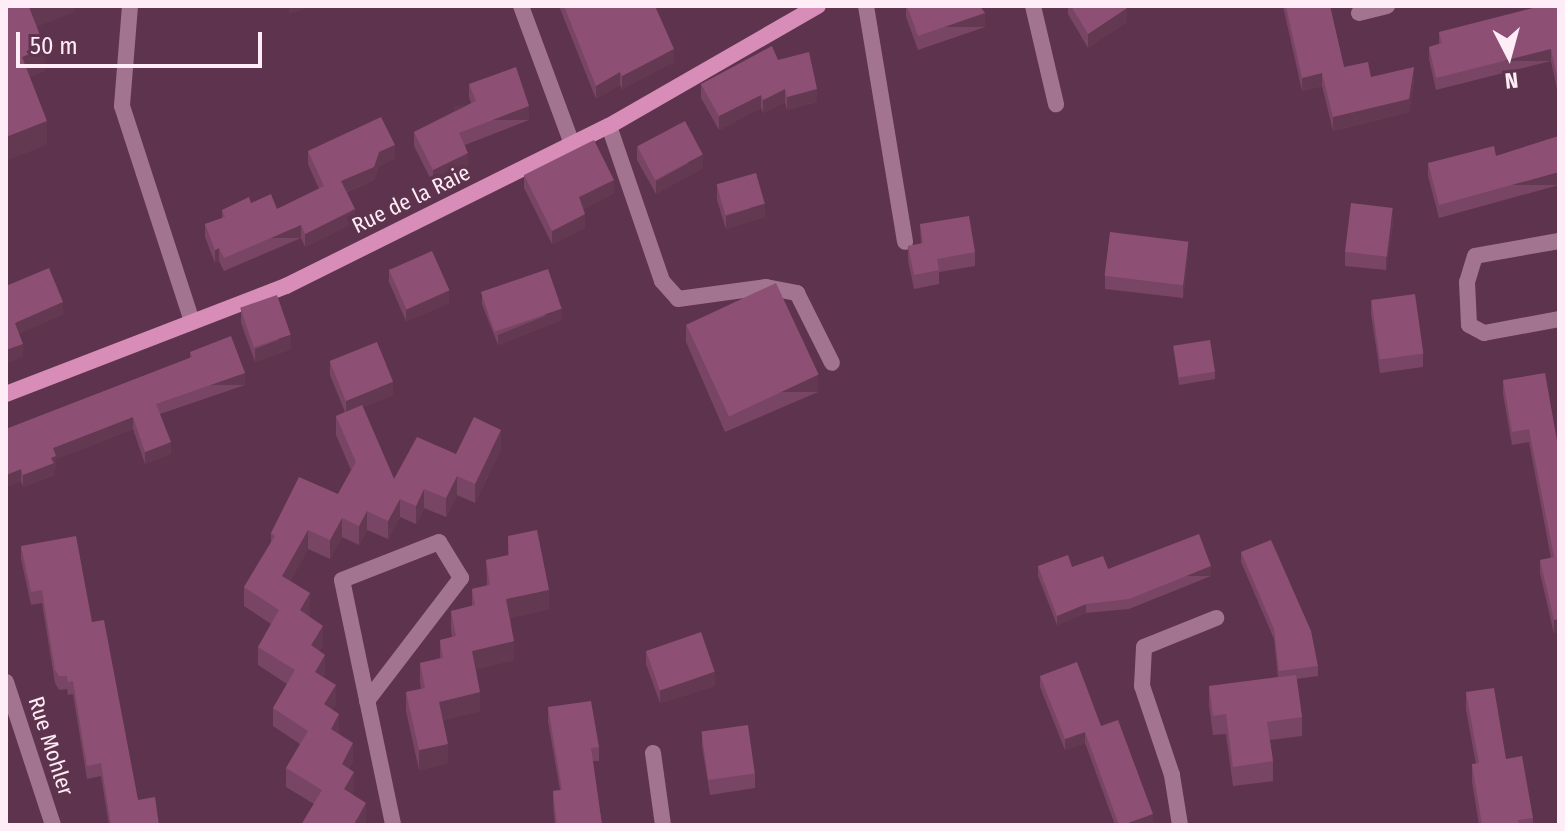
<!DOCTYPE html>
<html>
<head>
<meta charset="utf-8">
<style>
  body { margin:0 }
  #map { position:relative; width:1565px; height:831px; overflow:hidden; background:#5e334d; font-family:"Fira Sans Condensed",sans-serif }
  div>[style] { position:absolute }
  .lane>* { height:16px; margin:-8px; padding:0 8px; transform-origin:8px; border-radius:8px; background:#a3748f }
  .street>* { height:16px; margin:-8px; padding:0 8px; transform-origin:8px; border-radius:8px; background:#a3748f }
  .secondary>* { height:16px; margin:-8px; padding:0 8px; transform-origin:8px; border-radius:8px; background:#d78db8 }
  .wall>* { inset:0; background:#794564 }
  .shaded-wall>* { inset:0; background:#633851; transform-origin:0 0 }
  .building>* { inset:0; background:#8d5074; transform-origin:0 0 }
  span { translate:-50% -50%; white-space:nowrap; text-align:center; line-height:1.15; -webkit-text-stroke:8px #5e334d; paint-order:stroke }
  .street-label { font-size:22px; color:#feedf6 }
  .frame { position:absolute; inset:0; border:8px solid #feedf6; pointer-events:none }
  .north { position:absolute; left:1469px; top:16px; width:80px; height:80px; -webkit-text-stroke:6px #5e334d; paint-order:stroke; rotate:174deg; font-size:22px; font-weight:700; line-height:32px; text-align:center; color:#feedf6 }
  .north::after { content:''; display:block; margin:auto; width:28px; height:36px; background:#feedf6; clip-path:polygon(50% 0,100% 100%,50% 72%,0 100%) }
  .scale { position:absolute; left:16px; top:32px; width:246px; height:36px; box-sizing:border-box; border:4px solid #feedf6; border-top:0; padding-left:10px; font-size:24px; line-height:28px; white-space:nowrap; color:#feedf6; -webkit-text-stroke:6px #5e334d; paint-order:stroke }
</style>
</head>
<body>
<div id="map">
  <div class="lane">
    <i style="left:130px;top:6px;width:100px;rotate:94.6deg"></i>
    <i style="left:122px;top:106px;width:227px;rotate:72deg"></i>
    <i style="left:521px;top:6px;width:147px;rotate:69.7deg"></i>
    <i style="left:866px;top:6px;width:239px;rotate:80.6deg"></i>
    <i style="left:1033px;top:6px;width:101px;rotate:76.8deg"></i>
    <i style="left:609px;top:126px;width:164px;rotate:71.1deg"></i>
    <i style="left:662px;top:281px;width:24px;rotate:48deg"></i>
    <i style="left:678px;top:299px;width:89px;rotate:-7.8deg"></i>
    <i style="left:766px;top:287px;width:32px;rotate:11deg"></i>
    <i style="left:797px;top:293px;width:78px;rotate:63.4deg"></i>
  </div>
  <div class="street">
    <i style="left:1359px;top:13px;width:29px;rotate:-14deg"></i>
    <i style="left:1559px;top:241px;width:85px;rotate:169.9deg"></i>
    <i style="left:1475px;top:256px;width:27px;rotate:107deg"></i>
    <i style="left:1467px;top:282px;width:43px;rotate:87.3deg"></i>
    <i style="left:1469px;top:325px;width:17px;rotate:28deg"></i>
    <i style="left:1484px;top:333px;width:76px;rotate:-10.6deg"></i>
    <i style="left:6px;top:682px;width:151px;rotate:71.8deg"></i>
    <i style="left:367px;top:701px;width:155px;rotate:-52.6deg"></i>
    <i style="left:461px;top:578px;width:42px;rotate:-121.4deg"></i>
    <i style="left:439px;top:542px;width:104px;rotate:158.6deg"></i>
    <i style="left:342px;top:580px;width:250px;rotate:78.2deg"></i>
    <i style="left:653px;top:753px;width:73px;rotate:82.1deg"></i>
    <i style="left:1180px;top:825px;width:51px;rotate:-99.1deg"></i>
    <i style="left:1172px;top:775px;width:94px;rotate:-108.6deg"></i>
    <i style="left:1142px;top:686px;width:39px;rotate:-87deg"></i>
    <i style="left:1144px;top:647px;width:78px;rotate:-21.9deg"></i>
  </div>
  <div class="secondary">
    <i style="left:6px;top:394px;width:300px;rotate:-21.1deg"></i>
    <i style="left:286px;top:286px;width:360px;rotate:-26.4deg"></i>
    <i style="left:609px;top:126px;width:241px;rotate:-29.9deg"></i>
  </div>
  <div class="wall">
    <i style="clip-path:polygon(559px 6px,618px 6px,674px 62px,622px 89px,620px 85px,596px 99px)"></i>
    <i style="clip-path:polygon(906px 6px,980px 6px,985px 27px,918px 50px,906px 17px)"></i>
    <i style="clip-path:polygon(1068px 6px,1126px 6px,1127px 22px,1088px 48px,1068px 14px)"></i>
    <i style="clip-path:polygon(1283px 6px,1330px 6px,1344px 67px,1371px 77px,1414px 80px,1409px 112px,1333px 131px,1322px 86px,1302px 91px)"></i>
    <i style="clip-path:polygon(1559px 6px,1559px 99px,1551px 61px,1436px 90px,1429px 59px,1429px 47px,1439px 44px,1439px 32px)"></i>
    <i style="clip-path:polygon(778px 60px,817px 102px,787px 110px,785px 102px,763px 113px,761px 108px,719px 130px,701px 98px,701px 84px)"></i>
    <i style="clip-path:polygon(469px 84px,529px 120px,465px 145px,468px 166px,433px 184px,414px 146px,414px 132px,471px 103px,469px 97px)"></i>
    <i style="clip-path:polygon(1559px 136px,1559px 185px,1439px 218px,1428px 176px,1428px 163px,1496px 156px)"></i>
    <i style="clip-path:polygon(637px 146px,703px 168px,656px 194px,637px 160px)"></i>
    <i style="clip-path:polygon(308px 151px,395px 158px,379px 166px,374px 180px,347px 192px,355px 222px,305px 247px,301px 238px,224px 271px,219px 261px,215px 263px,205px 237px,205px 224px,222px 218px,222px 210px,251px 203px,277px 209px,319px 189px,308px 164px)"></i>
    <i style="clip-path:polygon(524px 175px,614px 193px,583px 209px,585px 228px,552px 244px,524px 188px)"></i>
    <i style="clip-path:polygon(717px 187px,765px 217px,726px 229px,717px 200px)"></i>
    <i style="clip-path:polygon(1393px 222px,1386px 270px,1345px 266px,1345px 252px)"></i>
    <i style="clip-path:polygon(920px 224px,975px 252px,975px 266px,939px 272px,939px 284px,914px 289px,908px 260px,908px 246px,921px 244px)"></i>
    <i style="clip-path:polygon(1188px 254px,1183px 298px,1105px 289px,1105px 276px)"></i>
    <i style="clip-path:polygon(389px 269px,449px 303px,406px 321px,389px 282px)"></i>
    <i style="clip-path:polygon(482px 294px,562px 320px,498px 345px,482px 304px)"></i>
    <i style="clip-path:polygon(1371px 300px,1423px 353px,1423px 367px,1380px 373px,1371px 314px)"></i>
    <i style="clip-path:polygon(241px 309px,291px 349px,255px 362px,241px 323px)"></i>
    <i style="clip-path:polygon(686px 325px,818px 392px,725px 432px,686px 342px)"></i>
    <i style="clip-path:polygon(1173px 346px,1215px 372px,1215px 379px,1179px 385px)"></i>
    <i style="clip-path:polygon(190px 352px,245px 385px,160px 414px,171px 454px,145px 464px,133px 429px,56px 459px,56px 468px,54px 469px,54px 475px,23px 487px,21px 481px,6px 487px,6px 429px,190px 358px)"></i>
    <i style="clip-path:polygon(330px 362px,393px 395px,363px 407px,394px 479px,456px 454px,501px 449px,475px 503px,457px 495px,446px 517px,424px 508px,416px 524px,400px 517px,388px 539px,367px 530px,359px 545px,342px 537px,330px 559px,308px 549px,290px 581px,310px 612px,308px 616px,323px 644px,319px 651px,325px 674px,323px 677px,336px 704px,332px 710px,339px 734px,353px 762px,349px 769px,354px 791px,352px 794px,366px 822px,314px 804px,286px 787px,286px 768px,300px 744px,273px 726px,273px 708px,287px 684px,258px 665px,258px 647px,271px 624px,244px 606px,244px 587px,271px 542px,271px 533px,338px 494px,351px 470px,336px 435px,336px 416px,345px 412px,330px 375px)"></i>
    <i style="clip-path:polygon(1503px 380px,1559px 452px,1554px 634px,1540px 573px,1540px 560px,1551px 558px,1529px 442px,1512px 445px,1503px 394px)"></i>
    <i style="clip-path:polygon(508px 536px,549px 609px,510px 618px,514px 660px,476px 669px,480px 711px,443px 720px,448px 763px,419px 770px,406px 711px,406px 692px,421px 689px,420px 682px,420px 663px,440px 658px,440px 640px,452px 637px,451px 630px,451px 611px,472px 606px,472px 589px,487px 585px,486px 560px,508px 555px)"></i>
    <i style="clip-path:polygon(21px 546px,92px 622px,138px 800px,159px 825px,109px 825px,101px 776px,87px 779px,73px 694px,68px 695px,67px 689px,59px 690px,55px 683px,42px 603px,31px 605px,21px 559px)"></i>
    <i style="clip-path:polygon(1241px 552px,1318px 666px,1318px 676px,1297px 679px,1302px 717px,1302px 736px,1270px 740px,1273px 761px,1273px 781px,1233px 786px,1226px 734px,1213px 735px,1209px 705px,1209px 686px,1278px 677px,1274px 639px,1241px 562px)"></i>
    <i style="clip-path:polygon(1038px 566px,1072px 567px,1211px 576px,1129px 609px,1086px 613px,1057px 625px,1038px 576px)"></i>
    <i style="clip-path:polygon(646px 651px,715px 686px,660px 703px,646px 664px)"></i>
    <i style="clip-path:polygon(1040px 676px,1101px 726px,1153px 825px,1115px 825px,1085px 743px,1065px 750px,1040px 687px)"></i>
    <i style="clip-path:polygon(1466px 692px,1506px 759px,1533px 818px,1533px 825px,1479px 825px,1472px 782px,1472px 764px,1476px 764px,1466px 710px)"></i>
    <i style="clip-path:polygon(548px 707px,599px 747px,599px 761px,593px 761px,602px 825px,555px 825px,553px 804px,553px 791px,560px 790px,548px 721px)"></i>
    <i style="clip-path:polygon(702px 733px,755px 774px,755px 788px,710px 795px,702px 746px)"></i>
  </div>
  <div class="shaded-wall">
    <i style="clip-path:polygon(31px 6px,75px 6px,75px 12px,29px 30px,29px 7px)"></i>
    <i style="clip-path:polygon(289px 6px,313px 6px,289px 14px)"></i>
    <i style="clip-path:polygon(1127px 8px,1127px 22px,1088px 48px,1088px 34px)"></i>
    <i style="left:985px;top:13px;width:14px;height:71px;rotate:90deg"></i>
    <i style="clip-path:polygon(45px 48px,45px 71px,22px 81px,22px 57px)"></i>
    <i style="clip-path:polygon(674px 49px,674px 62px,622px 89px,622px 76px)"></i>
    <i style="left:1551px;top:49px;width:12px;height:119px;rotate:90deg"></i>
    <i style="clip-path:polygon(1414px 67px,1414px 80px,1409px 112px,1333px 131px,1333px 117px)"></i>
    <i style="clip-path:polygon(620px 72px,620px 85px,596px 99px,596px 86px)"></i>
    <i style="clip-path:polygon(1322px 73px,1322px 86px,1302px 91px,1302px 78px)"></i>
    <i style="clip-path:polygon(785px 89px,785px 102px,763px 113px,763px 100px)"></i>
    <i style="clip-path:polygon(817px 89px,817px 102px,787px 110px,787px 97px)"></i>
    <i style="clip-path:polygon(761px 95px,761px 108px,719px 130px,719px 116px)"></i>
    <i style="left:529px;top:106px;width:14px;height:75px;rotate:90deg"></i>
    <i style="clip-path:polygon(47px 121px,47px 145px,6px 161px,6px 137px)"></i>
    <i style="clip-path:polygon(395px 145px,395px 158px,379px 166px,374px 180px,341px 194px,341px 181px,379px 152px)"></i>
    <i style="clip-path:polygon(468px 153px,468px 166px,433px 184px,433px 170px)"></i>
    <i style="clip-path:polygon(703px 155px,703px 168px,656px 194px,656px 181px)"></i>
    <i style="left:1559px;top:172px;width:13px;height:124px;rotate:90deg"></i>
    <i style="clip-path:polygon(614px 180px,614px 193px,579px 211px,579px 197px)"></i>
    <i style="clip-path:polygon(765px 204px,765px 217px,726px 229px,726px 216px)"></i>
    <i style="clip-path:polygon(1393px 208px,1393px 222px,1386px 270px,1386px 256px)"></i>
    <i style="clip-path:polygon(355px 209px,355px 222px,305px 247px,305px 234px)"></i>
    <i style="clip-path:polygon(585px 214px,585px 228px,552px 244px,552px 231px)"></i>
    <i style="left:301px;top:225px;width:13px;height:84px;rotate:90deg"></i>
    <i style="clip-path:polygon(1188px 241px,1188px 254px,1183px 298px,1183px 285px)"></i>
    <i style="clip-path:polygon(219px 248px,219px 261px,215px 263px,215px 250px)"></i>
    <i style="clip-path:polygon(449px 290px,449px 303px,406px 321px,406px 308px)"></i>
    <i style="clip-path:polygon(63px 302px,63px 315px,15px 336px,15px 323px)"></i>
    <i style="clip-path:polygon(562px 309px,562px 320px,498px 345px,498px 335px)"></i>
    <i style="clip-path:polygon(291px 335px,291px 349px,255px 362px,255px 349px)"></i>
    <i style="clip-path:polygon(23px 344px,23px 357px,6px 364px,6px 350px)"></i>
    <i style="left:245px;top:373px;width:12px;height:94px;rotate:90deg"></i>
    <i style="left:818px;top:375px;width:17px;height:101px;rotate:90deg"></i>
    <i style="clip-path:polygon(393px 382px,393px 395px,346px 414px,346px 401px)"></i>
    <i style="clip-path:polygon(133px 417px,133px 429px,56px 459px,56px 468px,54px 469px,54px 475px,23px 487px,23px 475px,53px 448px)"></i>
    <i style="clip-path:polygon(501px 430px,501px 449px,475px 503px,475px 484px)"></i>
    <i style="clip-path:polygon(171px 442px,171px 454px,145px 464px,145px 452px)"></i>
    <i style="clip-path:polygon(21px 469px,21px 481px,6px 487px,6px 475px)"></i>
    <i style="clip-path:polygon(457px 476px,457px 495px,446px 517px,446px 498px)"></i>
    <i style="clip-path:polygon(424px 489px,424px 508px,416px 524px,416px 506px)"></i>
    <i style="clip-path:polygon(400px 499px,400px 517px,388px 539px,388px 521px)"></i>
    <i style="clip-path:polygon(367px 511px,367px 530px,359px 545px,359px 526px)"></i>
    <i style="clip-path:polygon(342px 518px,342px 537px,330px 559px,330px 540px)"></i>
    <i style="clip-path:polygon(308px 530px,308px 549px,282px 595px,282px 576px)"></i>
    <i style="left:1211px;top:566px;width:10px;height:88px;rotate:90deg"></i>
    <i style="clip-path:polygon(549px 590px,549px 609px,506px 619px,506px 599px)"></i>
    <i style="clip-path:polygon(310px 593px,310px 612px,300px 629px,300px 610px)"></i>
    <i style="clip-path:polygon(1086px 604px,1086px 613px,1057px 625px,1057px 616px)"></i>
    <i style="left:1559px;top:619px;width:14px;height:5px;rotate:90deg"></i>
    <i style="clip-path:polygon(323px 626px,323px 644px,311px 664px,311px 645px)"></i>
    <i style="clip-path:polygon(514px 641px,514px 660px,472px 670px,472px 651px)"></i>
    <i style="clip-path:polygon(325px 655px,325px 674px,315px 691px,315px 672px)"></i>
    <i style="clip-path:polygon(715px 672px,715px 686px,660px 703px,660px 690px)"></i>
    <i style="clip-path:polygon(336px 685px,336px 704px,324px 723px,324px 704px)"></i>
    <i style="clip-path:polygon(480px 692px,480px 711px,439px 721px,439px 702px)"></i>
    <i style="clip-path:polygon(339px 714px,339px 733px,331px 748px,331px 729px)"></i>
    <i style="clip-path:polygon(1085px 732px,1085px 743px,1065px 750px,1065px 739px)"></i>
    <i style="clip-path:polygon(353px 743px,353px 762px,342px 783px,342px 764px)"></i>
    <i style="clip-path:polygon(448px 744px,448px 763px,419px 770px,419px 750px)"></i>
    <i style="clip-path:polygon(354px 772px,354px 791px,344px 808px,344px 789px)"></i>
    <i style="clip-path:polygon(366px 803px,366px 822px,364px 825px,354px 825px)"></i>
    <i style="clip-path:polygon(1153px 814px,1153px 825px,1122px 825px)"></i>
  </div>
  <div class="building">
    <i style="clip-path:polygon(6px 6px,31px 6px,29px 7px,45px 48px,22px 57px,47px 121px,6px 137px)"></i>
    <i style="clip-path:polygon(564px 6px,618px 6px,618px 7px,621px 6px,655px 6px,674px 49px,622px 76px,620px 72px,596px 86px)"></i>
    <i style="clip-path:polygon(907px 6px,980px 6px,985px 13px,918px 36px)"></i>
    <i style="clip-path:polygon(1071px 6px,1126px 6px,1127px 8px,1088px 34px)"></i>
    <i style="clip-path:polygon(1286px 6px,1330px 6px,1344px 67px,1368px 62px,1371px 77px,1414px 67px,1409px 99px,1333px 117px,1322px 73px,1302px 78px)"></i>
    <i style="clip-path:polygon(1541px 6px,1559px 6px,1559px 86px,1551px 49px,1436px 78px,1429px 47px,1442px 43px,1439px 32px)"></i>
    <i style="clip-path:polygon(772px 46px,778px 60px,809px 52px,817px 89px,787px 97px,785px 89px,763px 100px,761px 95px,719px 116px,701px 84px)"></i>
    <i style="clip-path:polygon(516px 67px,529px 106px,459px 133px,468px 153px,433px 170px,414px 132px,476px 101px,469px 84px)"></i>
    <i style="clip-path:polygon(381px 117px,395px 145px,379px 152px,374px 167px,341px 181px,355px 209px,305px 234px,301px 225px,224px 258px,219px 248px,215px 250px,205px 224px,225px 217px,222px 210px,249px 197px,251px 203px,271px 194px,277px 209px,324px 186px,308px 151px)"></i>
    <i style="left:685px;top:121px;width:38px;height:54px;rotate:62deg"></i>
    <i style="clip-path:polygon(1559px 136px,1559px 172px,1439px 205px,1428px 163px,1494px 146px,1496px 156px)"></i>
    <i style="clip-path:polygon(594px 140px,614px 180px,579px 197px,585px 214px,552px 231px,524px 175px)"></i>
    <i style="left:756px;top:173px;width:32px;height:41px;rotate:74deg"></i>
    <i style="left:1351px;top:203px;width:42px;height:49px;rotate:7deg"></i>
    <i style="clip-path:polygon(969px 216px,975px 252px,937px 259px,939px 270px,914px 275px,908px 246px,923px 243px,920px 224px)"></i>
    <i style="left:1110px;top:232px;width:79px;height:44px;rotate:7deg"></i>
    <i style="left:432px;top:251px;width:43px;height:47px;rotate:66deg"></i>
    <i style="clip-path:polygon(49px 268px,63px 302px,15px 323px,23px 344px,6px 350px,6px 286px)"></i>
    <i style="left:548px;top:269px;width:42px;height:71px;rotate:71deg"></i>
    <i style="left:776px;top:283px;width:101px;height:99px;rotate:65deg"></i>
    <i style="left:1415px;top:294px;width:60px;height:44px;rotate:82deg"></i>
    <i style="left:277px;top:295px;width:42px;height:39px;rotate:71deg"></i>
    <i style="clip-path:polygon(231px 336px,245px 373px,156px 404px,171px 442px,145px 452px,133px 417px,53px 448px,56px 456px,51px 458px,54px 463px,23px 475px,21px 469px,6px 475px,6px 429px,192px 357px,190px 352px)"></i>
    <i style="left:1210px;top:340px;width:32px;height:37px;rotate:81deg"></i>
    <i style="left:377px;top:342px;width:43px;height:51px;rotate:68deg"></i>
    <i style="clip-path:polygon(1545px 373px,1559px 452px,1559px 619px,1554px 620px,1540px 560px,1554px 557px,1529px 429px,1512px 432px,1503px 380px)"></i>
    <i style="clip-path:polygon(362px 405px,394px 479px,417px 437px,456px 454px,474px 417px,501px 430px,475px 484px,457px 476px,446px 498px,424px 489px,416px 506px,400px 499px,388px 521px,367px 511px,359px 526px,342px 518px,330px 540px,308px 530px,282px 576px,310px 593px,300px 610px,323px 626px,311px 645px,325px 655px,315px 672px,336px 685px,324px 704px,339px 714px,331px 729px,353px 743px,342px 764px,354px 772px,344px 789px,366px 803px,354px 824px,356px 825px,301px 825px,322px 790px,286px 768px,308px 731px,273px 708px,295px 670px,258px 647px,279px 610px,244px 587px,275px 536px,271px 533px,299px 477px,338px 494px,356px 462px,336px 416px)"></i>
    <i style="clip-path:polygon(537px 530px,549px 590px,506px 599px,514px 641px,472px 651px,480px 692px,439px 702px,448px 744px,419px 750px,406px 692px,425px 688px,420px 663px,443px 658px,440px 640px,456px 636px,451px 611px,475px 605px,472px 589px,490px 585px,486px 560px,509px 555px,508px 536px)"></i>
    <i style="clip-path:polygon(1199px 534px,1211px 566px,1129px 599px,1086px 604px,1057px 616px,1038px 566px,1068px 555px,1072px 567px,1103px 556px,1108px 569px)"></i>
    <i style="clip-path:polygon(76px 536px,92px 622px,104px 620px,138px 800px,155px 797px,159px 825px,111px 825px,101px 763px,87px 766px,73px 681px,68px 682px,67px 676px,59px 676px,55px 670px,42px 590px,31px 592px,21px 546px)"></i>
    <i style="clip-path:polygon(1271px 540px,1311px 631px,1318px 666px,1279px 671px,1274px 629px,1241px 552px)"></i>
    <i style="left:701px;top:632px;width:42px;height:58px;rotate:71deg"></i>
    <i style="clip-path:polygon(1077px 662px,1101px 726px,1118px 720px,1153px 814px,1122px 825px,1119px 825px,1085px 732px,1065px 739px,1040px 676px)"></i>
    <i style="clip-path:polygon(1296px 675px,1302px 717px,1267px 722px,1273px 761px,1233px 767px,1226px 714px,1213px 716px,1209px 686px)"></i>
    <i style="clip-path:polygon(1494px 688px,1506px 759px,1522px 756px,1533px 818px,1518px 820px,1519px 825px,1482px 825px,1472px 764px,1479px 763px,1466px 692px)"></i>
    <i style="clip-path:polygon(591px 701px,599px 747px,591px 748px,602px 825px,557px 825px,553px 791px,562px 790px,548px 707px)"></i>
    <i style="left:748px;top:725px;width:49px;height:47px;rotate:82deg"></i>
  </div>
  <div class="street-label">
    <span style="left:411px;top:199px;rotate:-26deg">Rue de la Raie</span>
    <span style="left:51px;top:746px;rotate:72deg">Rue Mohler</span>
  </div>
  <div class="frame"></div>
  <div class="north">N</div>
  <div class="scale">50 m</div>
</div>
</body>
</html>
